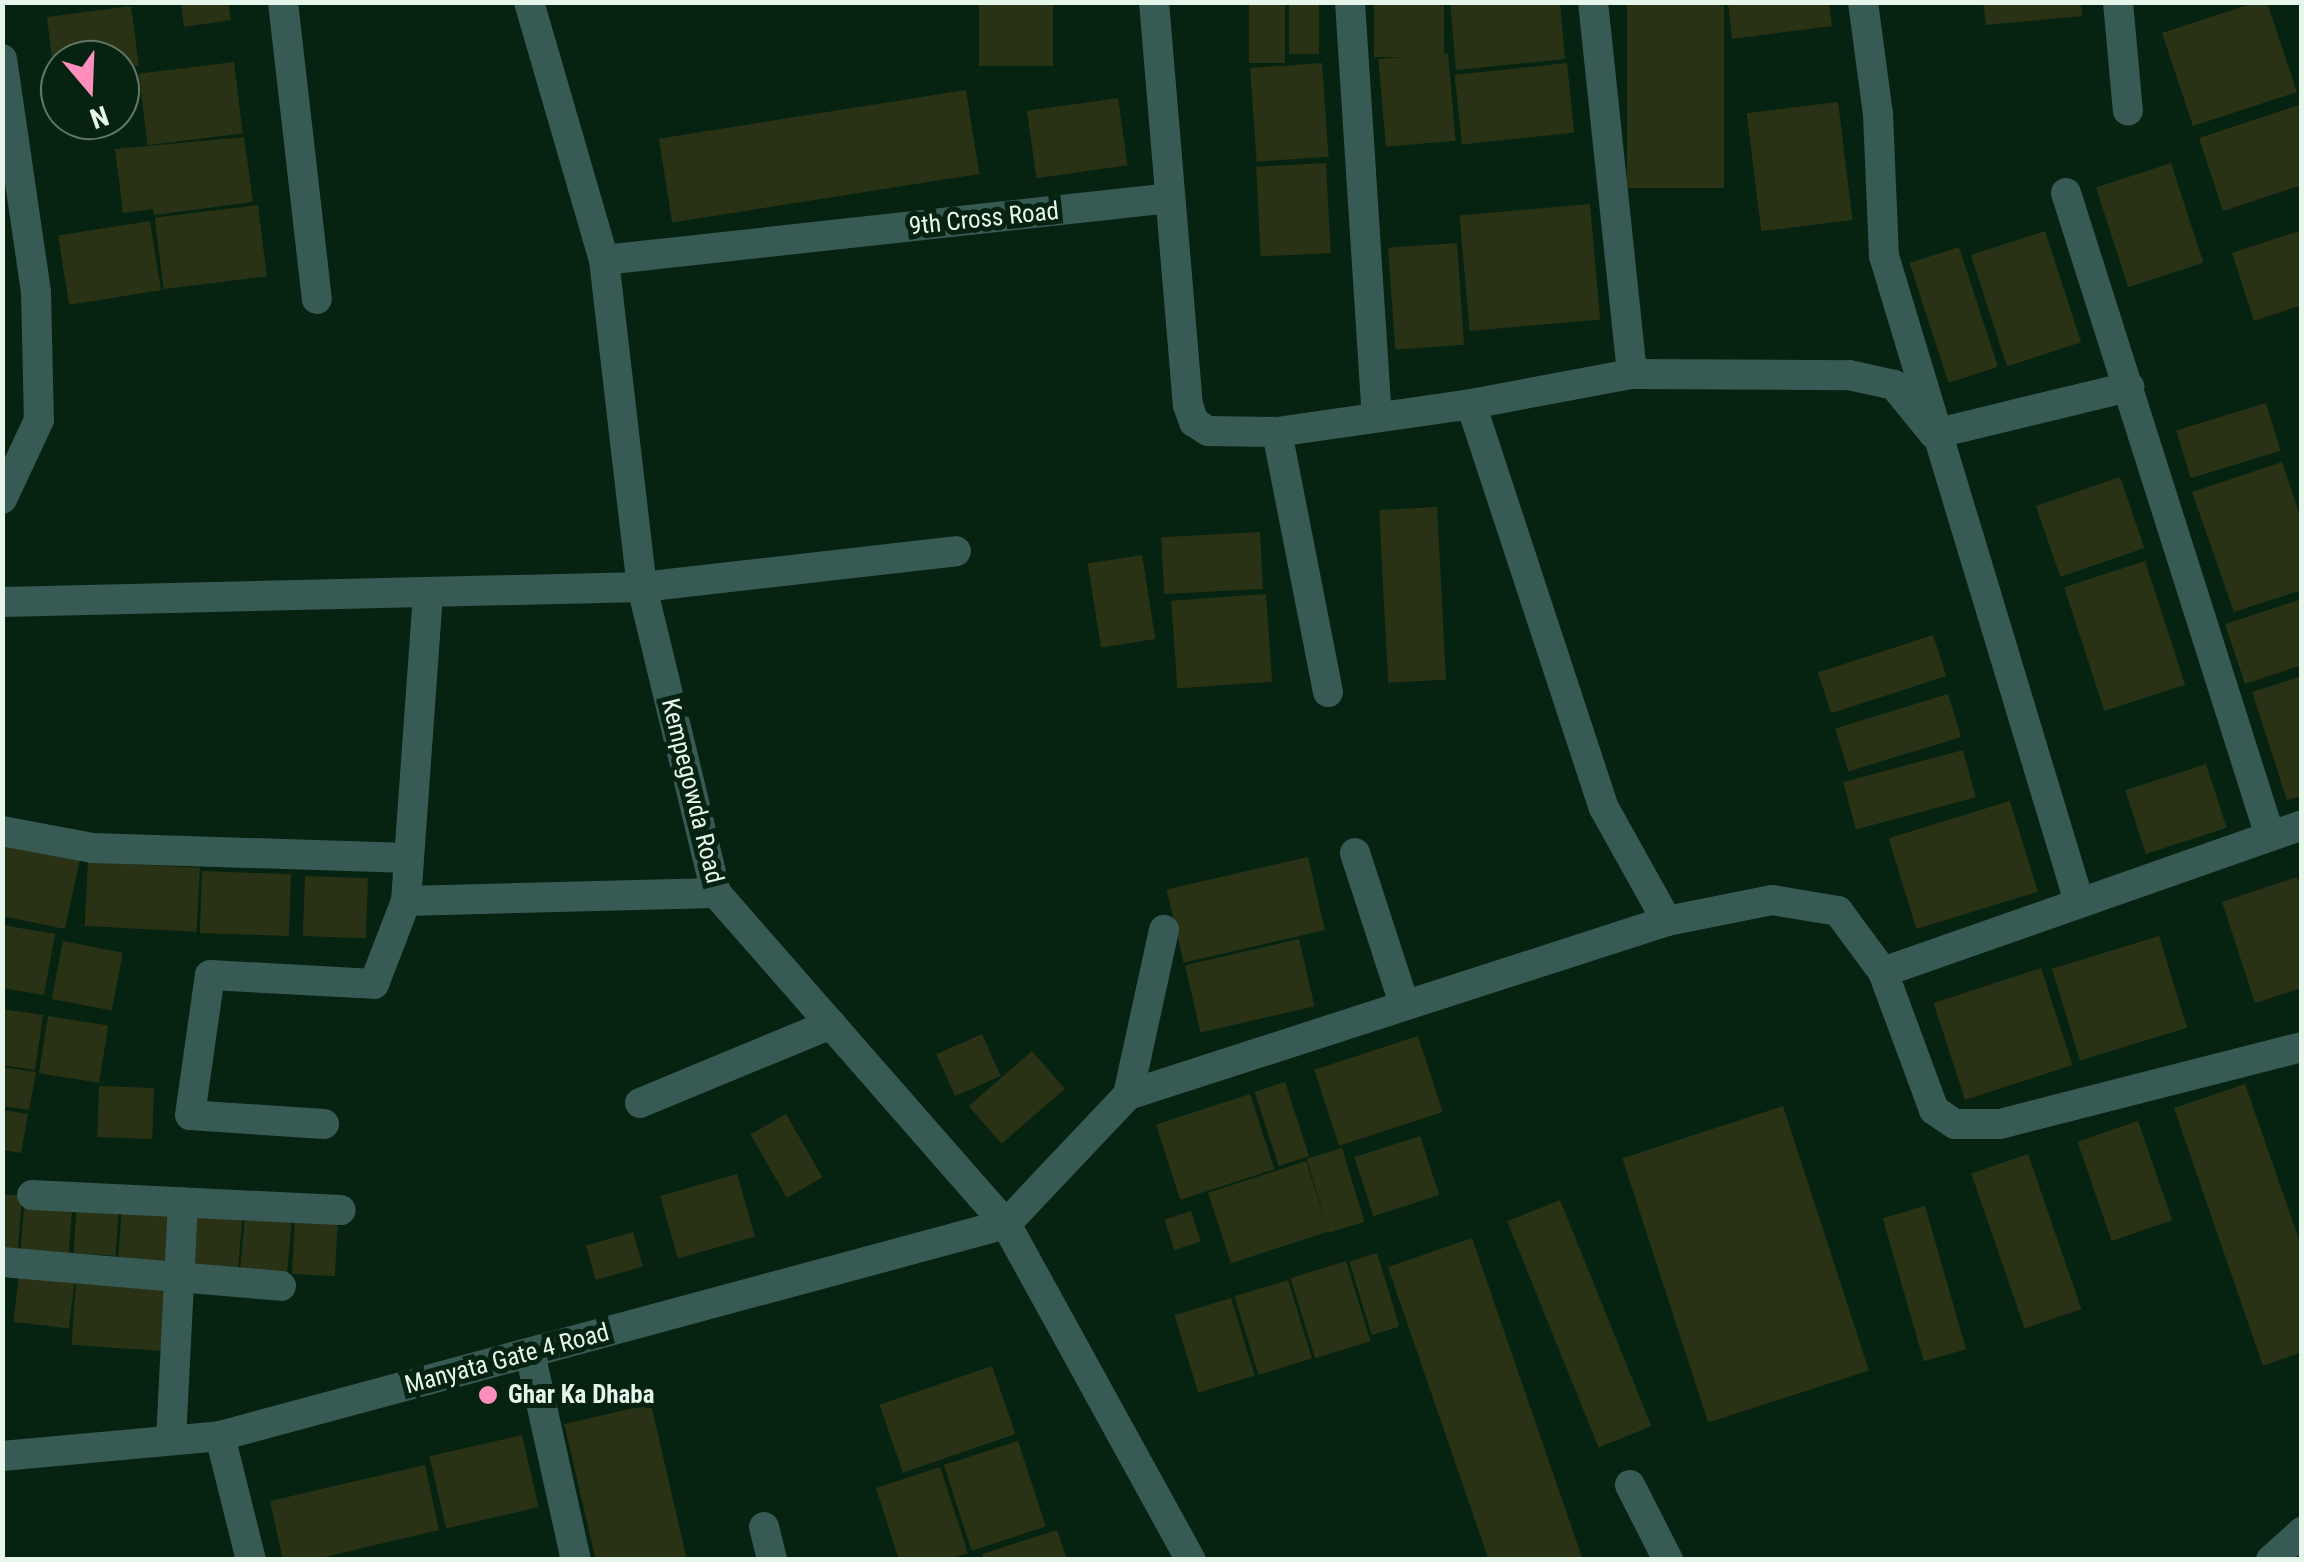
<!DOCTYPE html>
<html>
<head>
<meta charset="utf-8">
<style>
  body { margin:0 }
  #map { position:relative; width:2304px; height:1562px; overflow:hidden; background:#062211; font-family:"Roboto Condensed",sans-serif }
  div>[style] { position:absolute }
  .building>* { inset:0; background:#2a3215; transform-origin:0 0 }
  .minor>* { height:30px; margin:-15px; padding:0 15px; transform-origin:15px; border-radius:15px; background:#385a55 }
  .tertiary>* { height:30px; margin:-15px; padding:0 15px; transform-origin:15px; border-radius:15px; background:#385a55 }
  .dots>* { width:28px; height:28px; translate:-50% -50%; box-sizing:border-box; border:5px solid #062211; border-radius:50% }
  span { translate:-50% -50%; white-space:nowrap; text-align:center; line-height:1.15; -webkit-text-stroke:10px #062211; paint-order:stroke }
  .street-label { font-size:25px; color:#e6f6ea }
  .poi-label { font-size:25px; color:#e6f6ea; font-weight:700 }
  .left { translate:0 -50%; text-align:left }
  .frame { position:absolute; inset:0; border:5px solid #e6f6ea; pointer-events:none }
  .north { position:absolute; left:40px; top:40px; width:100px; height:100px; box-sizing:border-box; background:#062211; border:2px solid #607768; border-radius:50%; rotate:161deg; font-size:28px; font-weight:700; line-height:40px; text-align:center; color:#e6f6ea }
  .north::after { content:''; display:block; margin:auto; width:35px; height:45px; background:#fe8ebb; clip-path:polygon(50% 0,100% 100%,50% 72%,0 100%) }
</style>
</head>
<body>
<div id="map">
  <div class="building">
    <i style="clip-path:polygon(181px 2px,228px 2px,231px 20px,184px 27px)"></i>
    <i style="left:979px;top:2px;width:74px;height:64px"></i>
    <i style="left:1249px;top:2px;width:36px;height:61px"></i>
    <i style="left:1289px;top:2px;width:30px;height:52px"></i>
    <i style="left:1374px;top:2px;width:70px;height:55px"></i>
    <i style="clip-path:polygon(1450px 2px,1560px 2px,1565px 59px,1456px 70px)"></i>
    <i style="left:1627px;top:2px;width:97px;height:186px"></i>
    <i style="clip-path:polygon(1728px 2px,1829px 2px,1832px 26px,1732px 39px)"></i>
    <i style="clip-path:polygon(1983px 2px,2081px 2px,2082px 16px,1986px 25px)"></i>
    <i style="clip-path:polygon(2257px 2px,2267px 2px,2297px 92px,2193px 126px,2162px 33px)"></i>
    <i style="clip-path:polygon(131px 6px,139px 66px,120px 68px,120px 60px,60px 60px,60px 75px,54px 76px,47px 17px)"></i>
    <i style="left:1448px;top:53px;width:88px;height:70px;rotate:85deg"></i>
    <i style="left:234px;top:62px;width:72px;height:96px;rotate:83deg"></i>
    <i style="left:1322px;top:63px;width:94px;height:72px;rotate:86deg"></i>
    <i style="left:1567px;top:63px;width:70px;height:113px;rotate:84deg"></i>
    <i style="left:966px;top:90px;width:85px;height:311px;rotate:81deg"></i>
    <i style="left:1118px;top:98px;width:68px;height:92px;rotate:82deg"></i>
    <i style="left:1838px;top:102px;width:119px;height:92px;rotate:83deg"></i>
    <i style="clip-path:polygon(2299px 105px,2302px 185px,2223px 211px,2199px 138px)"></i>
    <i style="clip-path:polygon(244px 137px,253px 202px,154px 215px,153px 209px,123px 213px,115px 149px)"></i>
    <i style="left:1326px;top:163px;width:90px;height:70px;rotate:87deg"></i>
    <i style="left:2171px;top:163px;width:105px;height:79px;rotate:72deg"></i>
    <i style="left:1590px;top:204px;width:116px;height:131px;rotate:85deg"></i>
    <i style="left:258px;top:205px;width:72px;height:104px;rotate:83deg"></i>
    <i style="left:150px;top:221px;width:70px;height:93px;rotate:81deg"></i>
    <i style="clip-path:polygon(2302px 230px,2302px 305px,2254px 321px,2232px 253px)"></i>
    <i style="left:2045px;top:231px;width:117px;height:78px;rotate:72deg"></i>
    <i style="left:1457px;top:243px;width:102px;height:69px;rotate:86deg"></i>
    <i style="left:1959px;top:247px;width:126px;height:52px;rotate:72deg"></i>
    <i style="left:2266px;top:403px;width:50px;height:94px;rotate:73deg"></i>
    <i style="clip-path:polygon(2282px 462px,2302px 522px,2302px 590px,2234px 612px,2192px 492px)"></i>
    <i style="left:2120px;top:477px;width:75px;height:89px;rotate:71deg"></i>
    <i style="left:1437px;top:507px;width:173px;height:58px;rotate:87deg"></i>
    <i style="left:1260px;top:532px;width:57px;height:99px;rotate:87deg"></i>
    <i style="left:1142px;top:555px;width:85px;height:55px;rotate:81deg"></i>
    <i style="left:2145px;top:561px;width:130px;height:85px;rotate:72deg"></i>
    <i style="left:1266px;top:594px;width:88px;height:95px;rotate:86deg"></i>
    <i style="clip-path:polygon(2302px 599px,2302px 665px,2245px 684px,2225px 624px)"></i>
    <i style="left:1933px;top:635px;width:43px;height:121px;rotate:72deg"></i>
    <i style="clip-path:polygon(2302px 676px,2302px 796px,2287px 800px,2252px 692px)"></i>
    <i style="left:1948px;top:694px;width:45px;height:118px;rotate:73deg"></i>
    <i style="left:1963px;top:750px;width:49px;height:124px;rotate:75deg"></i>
    <i style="left:2206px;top:764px;width:67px;height:85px;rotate:72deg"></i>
    <i style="left:2010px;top:801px;width:95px;height:127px;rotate:73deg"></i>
    <i style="clip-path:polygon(2px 842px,80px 859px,65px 929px,2px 916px)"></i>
    <i style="left:1308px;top:857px;width:75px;height:145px;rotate:77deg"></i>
    <i style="left:88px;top:862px;width:112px;height:64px;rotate:3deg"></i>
    <i style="left:202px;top:871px;width:89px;height:62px;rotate:2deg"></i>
    <i style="left:305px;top:876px;width:63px;height:60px;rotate:2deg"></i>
    <i style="clip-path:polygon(2297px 877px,2302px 890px,2302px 988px,2255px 1003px,2222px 902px)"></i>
    <i style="clip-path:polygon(2px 925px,55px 934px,44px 995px,2px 988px)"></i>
    <i style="left:2159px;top:936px;width:96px;height:112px;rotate:73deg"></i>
    <i style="left:1299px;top:939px;width:69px;height:117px;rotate:77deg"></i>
    <i style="left:63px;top:941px;width:61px;height:59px;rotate:11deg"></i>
    <i style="left:2041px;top:968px;width:102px;height:113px;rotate:72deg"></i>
    <i style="clip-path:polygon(2px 1009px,43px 1015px,35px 1070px,2px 1065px)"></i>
    <i style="left:48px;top:1016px;width:61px;height:58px;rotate:9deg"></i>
    <i style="left:982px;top:1034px;width:46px;height:50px;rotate:66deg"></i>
    <i style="left:1418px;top:1036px;width:80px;height:109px;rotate:72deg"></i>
    <i style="left:1032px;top:1051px;width:50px;height:84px;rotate:49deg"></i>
    <i style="clip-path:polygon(2px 1067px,36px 1072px,29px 1110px,2px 1106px)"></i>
    <i style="left:1285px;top:1082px;width:78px;height:32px;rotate:72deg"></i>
    <i style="clip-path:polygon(2245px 1084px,2302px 1248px,2302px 1352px,2263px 1366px,2174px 1108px)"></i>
    <i style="left:99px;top:1086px;width:55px;height:51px;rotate:2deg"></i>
    <i style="left:1250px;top:1094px;width:79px;height:99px;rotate:72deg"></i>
    <i style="left:1783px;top:1106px;width:278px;height:169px;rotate:72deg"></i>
    <i style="clip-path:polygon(2px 1110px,28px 1114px,21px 1153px,2px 1150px)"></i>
    <i style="left:786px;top:1114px;width:73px;height:41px;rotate:60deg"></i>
    <i style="left:2138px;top:1121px;width:105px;height:64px;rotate:71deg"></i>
    <i style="left:1420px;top:1136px;width:62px;height:69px;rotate:72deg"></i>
    <i style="left:1342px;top:1148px;width:77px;height:37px;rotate:73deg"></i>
    <i style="left:2028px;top:1154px;width:164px;height:60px;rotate:71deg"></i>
    <i style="left:1306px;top:1161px;width:74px;height:103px;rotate:72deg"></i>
    <i style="left:737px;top:1174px;width:65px;height:80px;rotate:74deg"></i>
    <i style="clip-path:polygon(2px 1194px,22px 1196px,17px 1257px,2px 1256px)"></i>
    <i style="left:25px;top:1199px;width:48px;height:61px;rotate:5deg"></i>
    <i style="left:1560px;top:1200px;width:244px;height:57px;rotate:68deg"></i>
    <i style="left:77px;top:1204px;width:42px;height:49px;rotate:4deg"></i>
    <i style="left:122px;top:1205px;width:49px;height:62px;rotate:4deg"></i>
    <i style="left:1925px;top:1206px;width:149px;height:44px;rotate:74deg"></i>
    <i style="left:195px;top:1209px;width:48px;height:61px;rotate:5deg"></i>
    <i style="left:1191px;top:1211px;width:32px;height:28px;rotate:72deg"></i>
    <i style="left:245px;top:1215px;width:47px;height:60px;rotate:5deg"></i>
    <i style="left:295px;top:1217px;width:43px;height:57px;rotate:3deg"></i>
    <i style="left:633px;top:1232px;width:36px;height:49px;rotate:74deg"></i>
    <i style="left:1472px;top:1238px;width:341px;height:89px;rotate:71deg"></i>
    <i style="left:1377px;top:1253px;width:77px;height:29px;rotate:73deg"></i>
    <i style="left:1346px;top:1261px;width:84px;height:58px;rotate:73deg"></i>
    <i style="left:19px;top:1275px;width:56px;height:47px;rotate:7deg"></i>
    <i style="left:1288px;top:1280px;width:82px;height:56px;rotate:73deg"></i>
    <i style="left:76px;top:1281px;width:90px;height:64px;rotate:4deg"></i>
    <i style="left:1231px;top:1298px;width:81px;height:59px;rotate:73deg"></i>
    <i style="left:992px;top:1366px;width:72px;height:119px;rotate:71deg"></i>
    <i style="left:651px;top:1404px;width:160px;height:89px;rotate:77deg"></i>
    <i style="left:522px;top:1435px;width:74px;height:95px;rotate:77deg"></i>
    <i style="left:1018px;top:1441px;width:90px;height:78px;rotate:72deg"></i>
    <i style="clip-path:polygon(425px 1465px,439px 1530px,312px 1560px,283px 1560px,270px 1501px)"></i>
    <i style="clip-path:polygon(940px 1467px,968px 1553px,948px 1560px,899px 1560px,876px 1488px)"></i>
    <i style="clip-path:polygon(1057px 1530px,1067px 1560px,984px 1560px,982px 1554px)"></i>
  </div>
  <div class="minor">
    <i style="left:283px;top:2px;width:299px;rotate:83.5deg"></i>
    <i style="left:1154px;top:2px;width:404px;rotate:85.2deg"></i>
    <i style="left:1188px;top:405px;width:18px;rotate:71deg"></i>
    <i style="left:1194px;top:422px;width:17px;rotate:33deg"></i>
    <i style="left:1208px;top:431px;width:69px;rotate:0.8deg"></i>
    <i style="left:1277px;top:432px;width:265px;rotate:78.9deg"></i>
    <i style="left:1350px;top:2px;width:413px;rotate:86.3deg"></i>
    <i style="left:1593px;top:2px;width:374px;rotate:84deg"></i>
    <i style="left:1863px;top:2px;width:113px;rotate:82.4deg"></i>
    <i style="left:1878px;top:114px;width:142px;rotate:87.6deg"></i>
    <i style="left:1884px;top:256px;width:675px;rotate:73.2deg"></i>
    <i style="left:2118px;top:2px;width:109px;rotate:84.8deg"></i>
    <i style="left:2px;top:59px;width:235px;rotate:81.7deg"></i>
    <i style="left:36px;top:292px;width:128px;rotate:88.7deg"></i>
    <i style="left:39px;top:420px;width:87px;rotate:115.1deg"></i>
    <i style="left:2066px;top:193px;width:675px;rotate:72.4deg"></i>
    <i style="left:604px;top:260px;width:569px;rotate:-6.25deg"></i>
    <i style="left:1471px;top:404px;width:425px;rotate:71.8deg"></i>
    <i style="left:1604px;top:808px;width:129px;rotate:60.9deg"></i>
    <i style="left:1277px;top:432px;width:196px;rotate:-8.2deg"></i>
    <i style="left:1471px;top:404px;width:164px;rotate:-10.6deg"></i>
    <i style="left:1632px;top:374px;width:217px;rotate:0.3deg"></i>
    <i style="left:1849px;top:375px;width:46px;rotate:12.5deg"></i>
    <i style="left:1894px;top:385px;width:63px;rotate:50.8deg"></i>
    <i style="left:1934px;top:434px;width:201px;rotate:-13.6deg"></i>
    <i style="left:2px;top:602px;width:640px;rotate:-1.34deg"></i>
    <i style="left:642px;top:587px;width:316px;rotate:-6.5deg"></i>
    <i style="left:2px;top:831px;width:92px;rotate:10.7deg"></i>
    <i style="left:92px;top:848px;width:317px;rotate:1.8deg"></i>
    <i style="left:1355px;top:853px;width:159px;rotate:72deg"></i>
    <i style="left:406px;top:901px;width:310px;rotate:-1.5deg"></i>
    <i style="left:1883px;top:972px;width:147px;rotate:69.7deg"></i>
    <i style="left:1934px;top:1110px;width:25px;rotate:34deg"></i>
    <i style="left:1955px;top:1124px;width:45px"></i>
    <i style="left:2000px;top:1124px;width:312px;rotate:-14.3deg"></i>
    <i style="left:1128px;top:1095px;width:169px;rotate:-77.7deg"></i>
    <i style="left:640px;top:1103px;width:207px;rotate:-22.5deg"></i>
    <i style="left:324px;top:1124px;width:134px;rotate:-176.2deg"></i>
    <i style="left:190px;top:1115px;width:141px;rotate:-81.9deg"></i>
    <i style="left:210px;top:975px;width:164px;rotate:3.1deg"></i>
    <i style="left:374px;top:984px;width:89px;rotate:-68.9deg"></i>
    <i style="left:406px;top:901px;width:309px;rotate:-85.9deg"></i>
    <i style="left:32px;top:1195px;width:309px;rotate:2.8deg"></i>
    <i style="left:2px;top:1262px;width:280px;rotate:4.9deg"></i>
    <i style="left:530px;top:1353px;width:212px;rotate:77.5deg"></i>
    <i style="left:220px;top:1436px;width:128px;rotate:76deg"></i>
    <i style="left:171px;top:1440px;width:238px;rotate:-87.1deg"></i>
    <i style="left:2px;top:1456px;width:219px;rotate:-5.2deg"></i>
    <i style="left:220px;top:1436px;width:814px;rotate:-15.09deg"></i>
    <i style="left:1006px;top:1224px;width:178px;rotate:-46.6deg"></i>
    <i style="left:1128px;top:1095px;width:566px;rotate:-17.89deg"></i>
    <i style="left:1667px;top:921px;width:107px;rotate:-11.3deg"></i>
    <i style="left:1772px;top:900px;width:67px;rotate:9.5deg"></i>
    <i style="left:1838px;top:911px;width:76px;rotate:53.6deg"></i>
    <i style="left:1883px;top:972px;width:444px;rotate:-19.3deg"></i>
    <i style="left:1630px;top:1485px;width:84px;rotate:63.1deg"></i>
    <i style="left:764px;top:1527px;width:34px;rotate:76deg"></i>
  </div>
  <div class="tertiary">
    <i style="left:529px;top:2px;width:269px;rotate:73.8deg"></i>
    <i style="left:604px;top:260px;width:329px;rotate:83.4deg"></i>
    <i style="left:642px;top:587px;width:315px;rotate:76.4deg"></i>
    <i style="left:716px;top:893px;width:440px;rotate:48.8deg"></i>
    <i style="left:1006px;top:1224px;width:384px;rotate:61.2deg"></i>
    <i style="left:2271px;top:1560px;width:42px;rotate:-42.1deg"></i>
  </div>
  <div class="dots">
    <i style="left:488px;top:1395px;background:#fe8ebb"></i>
  </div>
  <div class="street-label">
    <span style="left:984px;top:219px;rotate:-6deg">9th Cross Road</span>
    <span style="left:692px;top:791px;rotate:76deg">Kempegowda Road</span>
    <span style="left:507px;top:1359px;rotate:-15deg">Manyata Gate 4 Road</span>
  </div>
  <div class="poi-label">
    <span class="left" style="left:508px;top:1395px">Ghar Ka Dhaba</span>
  </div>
  <div class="frame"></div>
  <div class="north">N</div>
</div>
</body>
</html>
